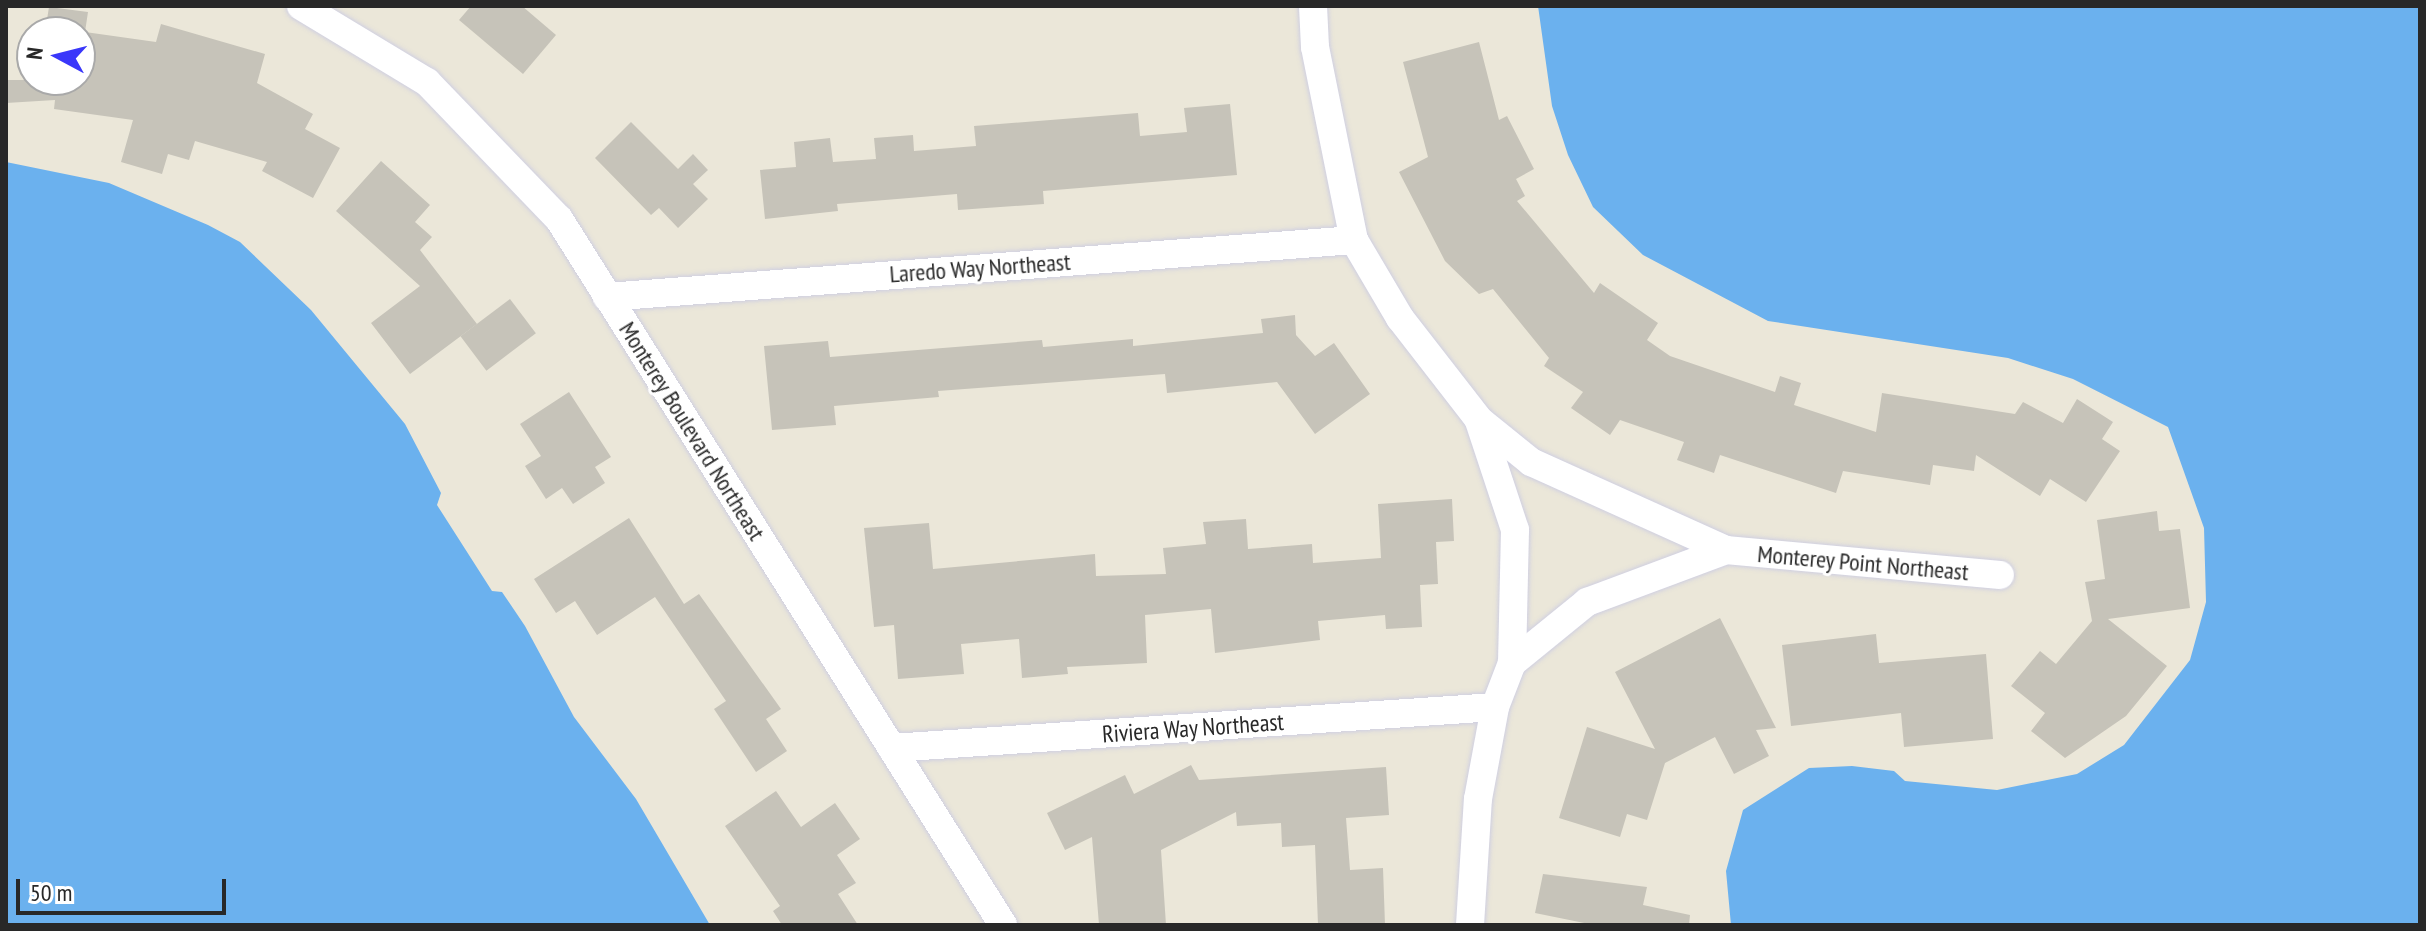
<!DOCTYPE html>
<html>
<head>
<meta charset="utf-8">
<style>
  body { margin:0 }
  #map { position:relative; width:2426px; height:931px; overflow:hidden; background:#ebe7d9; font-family:"PT Sans Narrow",sans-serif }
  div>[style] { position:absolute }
  .water>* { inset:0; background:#6bb1ee }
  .building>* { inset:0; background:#c6c3b9; transform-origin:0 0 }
  .roads { filter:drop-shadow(0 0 2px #cfcfe1) drop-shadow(0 0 2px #cfcfe1) }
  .street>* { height:28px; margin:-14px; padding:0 14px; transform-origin:14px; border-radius:14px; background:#fff }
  span { translate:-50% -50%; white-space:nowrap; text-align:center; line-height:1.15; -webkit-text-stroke:6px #fff; paint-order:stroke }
  .street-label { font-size:24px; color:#282828 }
  .frame { position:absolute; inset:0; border:8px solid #282828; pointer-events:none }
  .north { position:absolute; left:16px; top:16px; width:80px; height:80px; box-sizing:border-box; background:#fff; border:2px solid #a9a9a9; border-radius:50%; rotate:277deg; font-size:22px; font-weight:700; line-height:32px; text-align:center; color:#282828 }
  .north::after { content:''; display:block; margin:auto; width:28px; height:36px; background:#3a37fa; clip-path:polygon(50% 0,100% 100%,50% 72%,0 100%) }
  .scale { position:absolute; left:16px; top:879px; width:210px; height:36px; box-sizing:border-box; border:4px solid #282828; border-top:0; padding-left:10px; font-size:24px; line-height:28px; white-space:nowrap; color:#282828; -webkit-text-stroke:6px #fff; paint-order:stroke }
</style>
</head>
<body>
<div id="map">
  <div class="water">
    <i style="clip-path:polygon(1538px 6px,2420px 6px,2420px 925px,1731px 925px,1726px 871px,1743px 810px,1809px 768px,1852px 766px,1894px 771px,1905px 781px,1997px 790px,2077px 774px,2124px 745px,2190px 660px,2206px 602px,2204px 528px,2168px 427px,2073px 379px,2008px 358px,1768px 321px,1643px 255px,1593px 207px,1568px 155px,1552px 106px)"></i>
    <i style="clip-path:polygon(6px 162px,109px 183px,208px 225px,240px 242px,311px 310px,405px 424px,441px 493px,437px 505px,492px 591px,502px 592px,525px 626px,574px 717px,636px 799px,710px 925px,6px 925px)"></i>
  </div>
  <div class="building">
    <i style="clip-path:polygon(471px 6px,522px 6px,556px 35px,523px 74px,459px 20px)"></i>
    <i style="clip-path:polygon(49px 7px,88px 12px,85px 32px,156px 42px,161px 24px,265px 54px,257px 83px,313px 114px,305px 129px,340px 148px,313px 198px,262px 171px,267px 162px,195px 141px,189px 160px,168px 154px,162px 174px,121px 162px,133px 120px,54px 109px,55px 100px,6px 103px,6px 80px,80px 80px,80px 32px,45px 32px)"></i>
    <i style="clip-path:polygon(1479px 42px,1499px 120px,1507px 116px,1534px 169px,1516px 179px,1525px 196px,1517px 201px,1594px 293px,1600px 283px,1658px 323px,1647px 340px,1670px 356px,1775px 392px,1780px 376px,1801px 383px,1794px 405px,1876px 432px,1882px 393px,2015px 414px,2023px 402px,2063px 423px,2077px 399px,2113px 422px,2102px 439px,2120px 451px,2086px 502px,2050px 479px,2040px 496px,1976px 455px,1974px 471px,1933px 465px,1930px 485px,1843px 471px,1836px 493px,1720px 455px,1714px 473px,1677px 460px,1684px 442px,1620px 420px,1610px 435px,1571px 408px,1583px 392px,1544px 366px,1549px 358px,1493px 289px,1479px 294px,1445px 261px,1399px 172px,1428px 157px,1403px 62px)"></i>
    <i style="clip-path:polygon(1230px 104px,1237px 175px,1043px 191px,1044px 204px,958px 210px,957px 194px,837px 204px,838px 211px,765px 219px,760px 170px,796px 167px,794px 142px,830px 138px,833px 162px,876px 159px,874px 138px,913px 135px,914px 151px,976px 146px,974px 126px,1138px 113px,1140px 136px,1187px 132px,1184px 108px)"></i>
    <i style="clip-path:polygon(631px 122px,678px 169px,693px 154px,708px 170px,693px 184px,708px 199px,678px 228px,659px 208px,651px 215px,595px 158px)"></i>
    <i style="clip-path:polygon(381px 161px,430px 205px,415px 222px,432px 237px,420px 250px,477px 324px,410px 374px,371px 323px,420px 286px,336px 211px)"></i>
    <i style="left:510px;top:299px;width:43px;height:62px;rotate:53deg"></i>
    <i style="clip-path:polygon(1295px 315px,1296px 335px,1315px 356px,1334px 343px,1370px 394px,1315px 434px,1277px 382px,1167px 393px,1165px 374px,938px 391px,939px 397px,834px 406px,836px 425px,772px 430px,764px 346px,828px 341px,830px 357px,1042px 340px,1043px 347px,1133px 339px,1133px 346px,1263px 333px,1261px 319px)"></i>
    <i style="clip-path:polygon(569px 392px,611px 457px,595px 467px,605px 483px,573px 504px,562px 488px,546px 499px,525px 466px,541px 456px,520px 424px)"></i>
    <i style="clip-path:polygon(1452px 499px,1454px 541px,1436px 542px,1438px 584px,1420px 585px,1422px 627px,1386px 629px,1385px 615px,1318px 621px,1320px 640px,1215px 653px,1211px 609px,1145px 615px,1147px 663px,1067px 667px,1068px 674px,1022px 678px,1019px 639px,961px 644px,964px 674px,898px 679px,894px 625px,874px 627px,864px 528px,929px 523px,933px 569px,1095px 554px,1096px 576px,1166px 574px,1163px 548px,1206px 544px,1203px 522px,1246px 519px,1248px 549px,1312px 544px,1313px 563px,1381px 558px,1378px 504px)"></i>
    <i style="clip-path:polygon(2157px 511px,2159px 531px,2180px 529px,2190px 608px,2108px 619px,2167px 666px,2126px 716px,2065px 758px,2031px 731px,2045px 713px,2011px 686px,2040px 651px,2056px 664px,2092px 621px,2085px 582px,2105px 579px,2097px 520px)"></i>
    <i style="clip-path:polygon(629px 518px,684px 604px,699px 594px,781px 709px,766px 719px,787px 751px,756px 772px,714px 709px,726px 701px,655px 597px,597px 635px,575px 601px,556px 613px,534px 579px)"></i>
    <i style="clip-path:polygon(1720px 618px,1776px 728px,1756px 730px,1769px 756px,1734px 774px,1715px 737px,1665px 763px,1647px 820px,1627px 814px,1620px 837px,1559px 818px,1587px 727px,1655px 749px,1615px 672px)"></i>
    <i style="clip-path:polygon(1876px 634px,1879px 663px,1986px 654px,1993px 739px,1904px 747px,1901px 713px,1791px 726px,1782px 645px)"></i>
    <i style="clip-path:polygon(1191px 765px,1199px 780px,1386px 767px,1389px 815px,1346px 818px,1350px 870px,1383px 868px,1385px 925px,1318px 925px,1315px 845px,1282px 847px,1281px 823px,1237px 826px,1236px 812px,1161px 850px,1166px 925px,1099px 925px,1092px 837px,1065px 850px,1047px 813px,1125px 775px,1134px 794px)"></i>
    <i style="clip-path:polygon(776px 791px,801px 827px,835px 803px,860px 839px,837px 855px,856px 883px,838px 894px,858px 925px,782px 925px,773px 911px,780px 906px,725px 826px)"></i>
    <i style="clip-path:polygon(1543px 874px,1647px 887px,1643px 905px,1690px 915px,1689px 925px,1594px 925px,1535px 913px)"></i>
  </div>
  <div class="roads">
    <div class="street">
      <i style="left:301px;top:6px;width:147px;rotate:31.1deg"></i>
      <i style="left:427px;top:82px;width:190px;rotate:46.1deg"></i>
      <i style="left:559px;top:219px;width:834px;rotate:57.83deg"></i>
      <i style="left:1313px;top:6px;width:41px;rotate:87.2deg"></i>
      <i style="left:1315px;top:47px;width:197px;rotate:78.6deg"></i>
      <i style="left:1354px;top:240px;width:91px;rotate:59.5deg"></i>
      <i style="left:1400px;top:318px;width:129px;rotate:52.2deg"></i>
      <i style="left:1479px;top:420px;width:67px;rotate:38.9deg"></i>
      <i style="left:1531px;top:462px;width:214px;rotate:24.3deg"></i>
      <i style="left:1726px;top:550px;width:275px;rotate:5.2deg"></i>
      <i style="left:607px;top:297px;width:749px;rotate:-4.36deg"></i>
      <i style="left:1479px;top:421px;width:115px;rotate:71.7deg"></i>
      <i style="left:1515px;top:530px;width:133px;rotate:91.3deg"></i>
      <i style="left:892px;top:748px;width:604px;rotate:-3.89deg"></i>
      <i style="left:1470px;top:925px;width:126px;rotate:-86.4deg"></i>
      <i style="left:1478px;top:799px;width:94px;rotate:-79.5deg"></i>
      <i style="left:1495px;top:707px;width:47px;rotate:-68.9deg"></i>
      <i style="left:1512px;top:663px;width:97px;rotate:-39.1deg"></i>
      <i style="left:1587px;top:602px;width:148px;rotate:-20.5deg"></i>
    </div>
  </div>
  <div class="street-label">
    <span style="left:980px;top:268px;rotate:-4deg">Laredo Way Northeast</span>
    <span style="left:692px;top:431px;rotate:58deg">Monterey Boulevard Northeast</span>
    <span style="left:1863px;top:563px;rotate:5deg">Monterey Point Northeast</span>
    <span style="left:1193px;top:728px;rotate:-4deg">Riviera Way Northeast</span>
  </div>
  <div class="frame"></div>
  <div class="north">N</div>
  <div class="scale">50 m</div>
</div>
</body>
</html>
